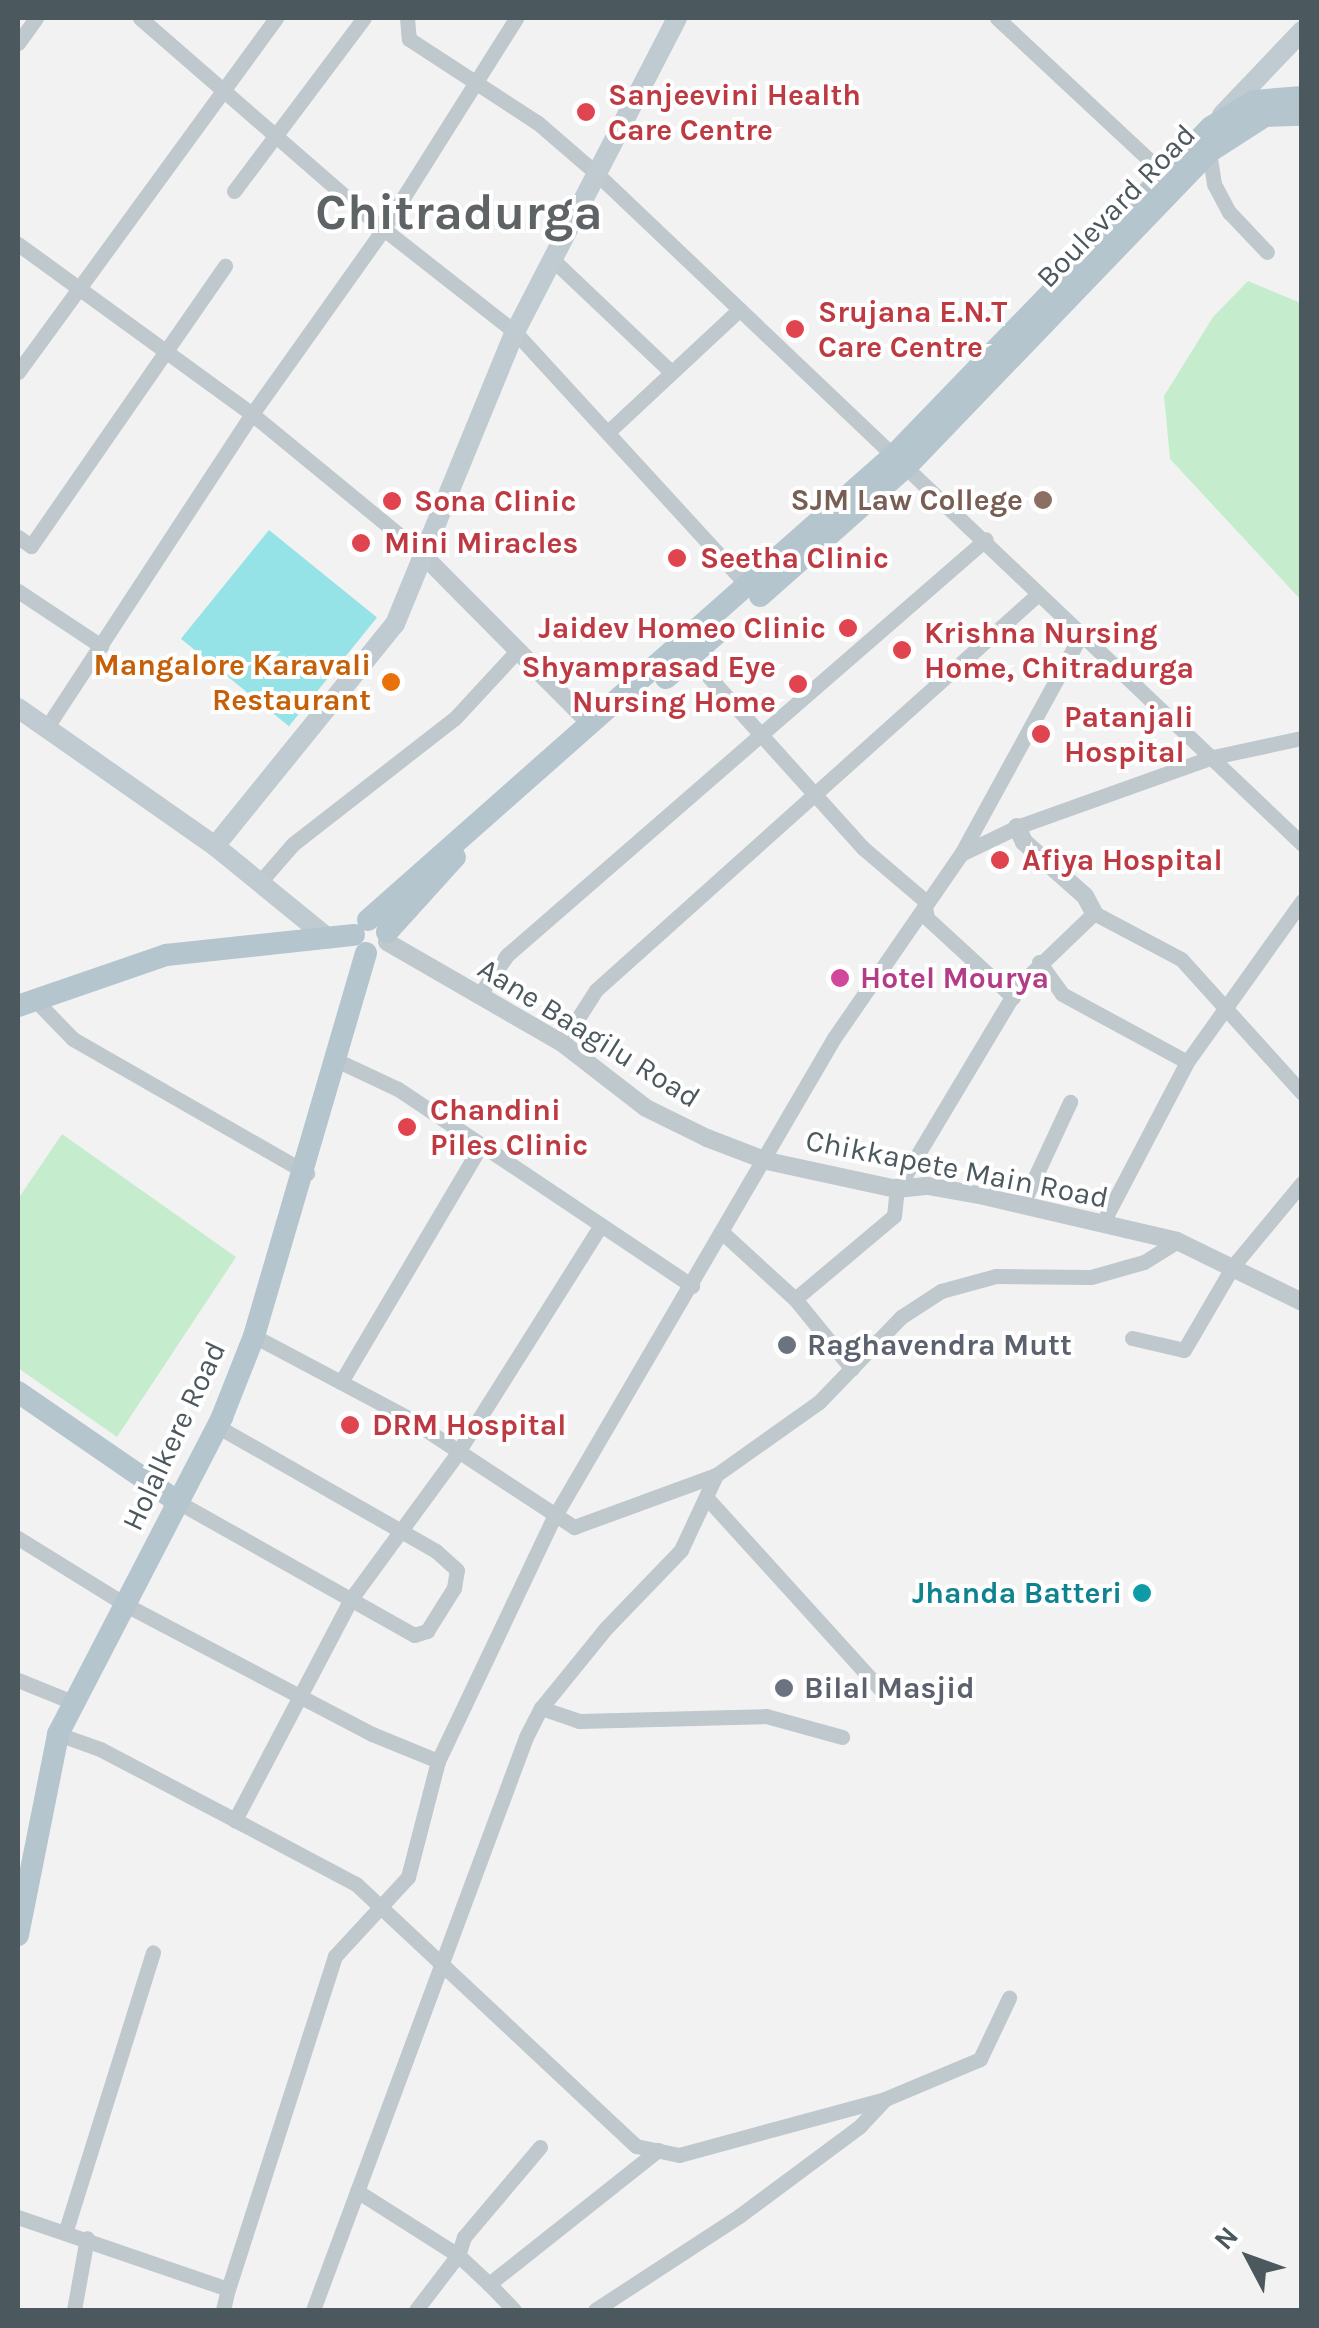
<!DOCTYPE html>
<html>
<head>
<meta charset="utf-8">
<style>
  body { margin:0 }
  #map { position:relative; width:1319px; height:2328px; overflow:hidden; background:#f3f2f2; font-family:Karla,sans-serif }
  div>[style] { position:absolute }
  .green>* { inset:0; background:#c5edcd }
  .water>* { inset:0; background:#95e3e6; transform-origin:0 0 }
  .minor>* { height:15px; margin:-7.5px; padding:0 7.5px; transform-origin:7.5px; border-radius:7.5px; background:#bec8cd }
  .tertiary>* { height:18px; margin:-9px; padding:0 9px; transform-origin:9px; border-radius:9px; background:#bec8cd }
  .secondary>* { height:20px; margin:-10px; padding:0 10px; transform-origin:10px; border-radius:10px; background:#bfcbd1 }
  .primary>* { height:22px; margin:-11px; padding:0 11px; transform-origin:11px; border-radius:11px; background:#b4c5cd }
  .dots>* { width:28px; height:28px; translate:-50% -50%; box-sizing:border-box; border:5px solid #fff; border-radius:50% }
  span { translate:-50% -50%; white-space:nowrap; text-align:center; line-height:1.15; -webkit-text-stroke:8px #fff; paint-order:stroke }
  .health-label { font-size:30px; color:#be3a42; font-weight:700 }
  .left { translate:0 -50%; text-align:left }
  .right { translate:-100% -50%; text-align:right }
  .street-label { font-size:30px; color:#4b585e }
  .education-label { font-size:30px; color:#785e54; font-weight:700 }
  .food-label { font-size:30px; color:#c56008; font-weight:700 }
  .hotel-label { font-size:30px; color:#b23c85; font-weight:700 }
  .worship-label { font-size:30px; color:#5b616d; font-weight:700 }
  .culture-label { font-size:30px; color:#0d838f; font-weight:700 }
  .town-label { font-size:50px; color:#5e6366; font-weight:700 }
  .frame { position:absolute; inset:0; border:20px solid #4b585e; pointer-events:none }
  .north { position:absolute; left:1199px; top:2208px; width:100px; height:100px; -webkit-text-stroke:8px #fff; paint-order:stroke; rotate:311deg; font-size:28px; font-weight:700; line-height:40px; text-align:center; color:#4b585e }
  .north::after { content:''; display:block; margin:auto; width:35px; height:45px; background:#4b585e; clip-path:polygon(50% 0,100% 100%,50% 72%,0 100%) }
</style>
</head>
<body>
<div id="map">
  <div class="green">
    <i style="clip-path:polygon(1248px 281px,1301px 303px,1301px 600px,1170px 459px,1164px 396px,1213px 317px)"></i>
    <i style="clip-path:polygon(62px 1134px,236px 1257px,117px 1437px,18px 1368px,18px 1199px)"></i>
  </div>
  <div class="water">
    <i style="left:269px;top:530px;width:139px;height:140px;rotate:39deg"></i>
  </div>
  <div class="minor">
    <i style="left:140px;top:18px;width:313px;rotate:41deg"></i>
    <i style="left:376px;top:223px;width:177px;rotate:38.1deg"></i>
    <i style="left:515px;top:332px;width:345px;rotate:47.5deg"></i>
    <i style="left:407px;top:18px;width:21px;rotate:85deg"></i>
    <i style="left:409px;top:39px;width:154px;rotate:33.1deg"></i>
    <i style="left:538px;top:123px;width:77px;rotate:40.8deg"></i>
    <i style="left:596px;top:173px;width:974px;rotate:43.54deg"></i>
    <i style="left:997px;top:18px;width:226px;rotate:43deg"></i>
    <i style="left:18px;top:43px;width:31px;rotate:-54deg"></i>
    <i style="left:1209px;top:152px;width:32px;rotate:81deg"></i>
    <i style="left:1214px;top:184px;width:32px;rotate:62deg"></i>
    <i style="left:1229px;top:212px;width:55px;rotate:46.5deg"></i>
    <i style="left:234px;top:191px;width:216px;rotate:-53.1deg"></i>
    <i style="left:18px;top:244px;width:289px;rotate:36deg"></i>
    <i style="left:252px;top:414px;width:219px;rotate:39.4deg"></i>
    <i style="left:552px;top:259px;width:164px;rotate:43.5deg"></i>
    <i style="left:18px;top:372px;width:438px;rotate:-53.9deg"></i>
    <i style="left:608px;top:432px;width:180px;rotate:-43deg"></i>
    <i style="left:18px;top:537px;width:16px;rotate:35deg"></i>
    <i style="left:31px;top:546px;width:341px;rotate:-55.3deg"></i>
    <i style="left:18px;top:591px;width:100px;rotate:33.5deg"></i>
    <i style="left:691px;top:657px;width:257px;rotate:48deg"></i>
    <i style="left:863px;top:848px;width:80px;rotate:40.4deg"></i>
    <i style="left:924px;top:900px;width:18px;rotate:81deg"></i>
    <i style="left:927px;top:918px;width:117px;rotate:42.6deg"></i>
    <i style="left:47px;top:727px;width:374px;rotate:-56.8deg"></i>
    <i style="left:252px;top:414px;width:228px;rotate:-54.6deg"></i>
    <i style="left:384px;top:228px;width:248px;rotate:-57.8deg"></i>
    <i style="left:961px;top:854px;width:250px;rotate:-61.3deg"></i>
    <i style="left:260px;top:882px;width:50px;rotate:-49deg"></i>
    <i style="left:293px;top:844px;width:205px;rotate:-37.9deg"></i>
    <i style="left:455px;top:718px;width:93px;rotate:-47.2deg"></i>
    <i style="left:1039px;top:962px;width:39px;rotate:54deg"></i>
    <i style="left:1062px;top:994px;width:142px;rotate:28.5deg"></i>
    <i style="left:480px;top:994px;width:47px;rotate:-55.3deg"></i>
    <i style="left:507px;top:955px;width:634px;rotate:-40.97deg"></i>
    <i style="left:35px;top:1000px;width:54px;rotate:45.7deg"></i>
    <i style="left:73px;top:1039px;width:270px;rotate:29.8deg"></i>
    <i style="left:562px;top:1043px;width:63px;rotate:-57.3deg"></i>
    <i style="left:596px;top:990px;width:592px;rotate:-41.85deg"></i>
    <i style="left:336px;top:1060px;width:68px;rotate:25.1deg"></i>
    <i style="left:398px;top:1089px;width:354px;rotate:33.8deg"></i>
    <i style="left:1022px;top:1205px;width:114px;rotate:-65deg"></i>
    <i style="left:1102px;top:1224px;width:183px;rotate:-62.3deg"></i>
    <i style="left:1187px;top:1062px;width:198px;rotate:-54.5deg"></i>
    <i style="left:601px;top:1225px;width:271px;rotate:122.2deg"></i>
    <i style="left:457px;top:1454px;width:180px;rotate:126.2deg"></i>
    <i style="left:351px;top:1599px;width:250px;rotate:117.7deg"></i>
    <i style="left:235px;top:1820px;width:137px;rotate:27.9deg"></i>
    <i style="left:356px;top:1884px;width:383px;rotate:43.1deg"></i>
    <i style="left:636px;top:2146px;width:44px;rotate:11.8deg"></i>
    <i style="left:679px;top:2155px;width:213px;rotate:-15.2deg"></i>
    <i style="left:724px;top:1234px;width:96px;rotate:42.5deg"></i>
    <i style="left:795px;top:1299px;width:90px;rotate:50.8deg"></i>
    <i style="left:795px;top:1299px;width:129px;rotate:-40deg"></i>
    <i style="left:894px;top:1216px;width:27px;rotate:-84deg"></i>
    <i style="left:897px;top:1189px;width:238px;rotate:-59.1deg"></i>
    <i style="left:1019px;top:985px;width:104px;rotate:-43.8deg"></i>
    <i style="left:1094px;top:913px;width:98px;rotate:27.9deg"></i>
    <i style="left:1181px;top:959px;width:181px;rotate:47.9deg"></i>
    <i style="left:254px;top:1336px;width:174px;rotate:28deg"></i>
    <i style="left:408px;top:1418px;width:199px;rotate:33.3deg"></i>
    <i style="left:574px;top:1527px;width:151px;rotate:-20.1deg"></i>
    <i style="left:716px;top:1475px;width:126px;rotate:-35.3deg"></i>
    <i style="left:819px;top:1402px;width:118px;rotate:-46deg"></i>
    <i style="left:901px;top:1317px;width:48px;rotate:-33deg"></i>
    <i style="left:941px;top:1291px;width:57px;rotate:-15.3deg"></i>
    <i style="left:996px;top:1276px;width:95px;rotate:0.6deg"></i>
    <i style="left:1091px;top:1277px;width:55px;rotate:-15.8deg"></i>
    <i style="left:1144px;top:1262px;width:39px;rotate:-32deg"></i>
    <i style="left:1132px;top:1338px;width:53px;rotate:13deg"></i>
    <i style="left:1184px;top:1350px;width:97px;rotate:-59.7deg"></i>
    <i style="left:1233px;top:1266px;width:108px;rotate:-50.3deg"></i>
    <i style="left:341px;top:1382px;width:273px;rotate:-59.4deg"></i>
    <i style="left:706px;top:1497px;width:263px;rotate:47.8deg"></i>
    <i style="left:178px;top:1502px;width:271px;rotate:29.4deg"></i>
    <i style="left:414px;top:1635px;width:14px;rotate:-17deg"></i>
    <i style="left:427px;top:1631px;width:51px;rotate:-57.9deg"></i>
    <i style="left:454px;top:1588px;width:18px;rotate:-81deg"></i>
    <i style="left:457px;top:1570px;width:28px;rotate:-138deg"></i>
    <i style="left:436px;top:1551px;width:252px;rotate:-150.3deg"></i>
    <i style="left:18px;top:1538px;width:127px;rotate:31.8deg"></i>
    <i style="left:126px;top:1605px;width:278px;rotate:27.7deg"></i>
    <i style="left:372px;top:1734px;width:71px;rotate:22.2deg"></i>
    <i style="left:438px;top:1761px;width:120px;rotate:104.5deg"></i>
    <i style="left:408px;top:1877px;width:108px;rotate:132.7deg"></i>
    <i style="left:335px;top:1956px;width:350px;rotate:107.8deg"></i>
    <i style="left:228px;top:2289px;width:222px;rotate:-161.1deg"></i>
    <i style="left:18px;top:1680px;width:56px;rotate:22deg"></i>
    <i style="left:541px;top:1708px;width:40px;rotate:18.9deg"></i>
    <i style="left:579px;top:1721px;width:187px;rotate:-1.5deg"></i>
    <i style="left:766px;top:1716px;width:79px;rotate:15.4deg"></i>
    <i style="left:58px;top:1734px;width:45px;rotate:19.7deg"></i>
    <i style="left:100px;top:1749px;width:153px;rotate:27.7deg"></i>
    <i style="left:438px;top:1761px;width:268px;rotate:-64.6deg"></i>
    <i style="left:553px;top:1519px;width:557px;rotate:-59.71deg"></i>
    <i style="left:834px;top:1038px;width:224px;rotate:-55.4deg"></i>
    <i style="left:961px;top:854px;width:62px;rotate:-25.7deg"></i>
    <i style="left:1017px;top:827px;width:208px;rotate:-19.7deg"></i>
    <i style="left:1213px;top:757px;width:91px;rotate:-12.1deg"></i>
    <i style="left:540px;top:2147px;width:118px;rotate:130.2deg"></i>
    <i style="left:464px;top:2237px;width:19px;rotate:108deg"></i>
    <i style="left:458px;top:2255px;width:42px;rotate:43.1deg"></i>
    <i style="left:489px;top:2284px;width:216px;rotate:-38.4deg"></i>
    <i style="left:357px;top:2191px;width:120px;rotate:32.4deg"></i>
    <i style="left:458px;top:2255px;width:69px;rotate:127.4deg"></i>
    <i style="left:66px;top:2230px;width:291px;rotate:-72.6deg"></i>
    <i style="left:489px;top:2284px;width:36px;rotate:46deg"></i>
    <i style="left:74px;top:2310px;width:73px;rotate:-79.8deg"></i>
    <i style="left:223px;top:2310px;width:22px;rotate:-77deg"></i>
    <i style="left:313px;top:2310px;width:611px;rotate:-69.61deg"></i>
    <i style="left:526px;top:1737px;width:33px;rotate:-63deg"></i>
    <i style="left:541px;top:1708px;width:103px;rotate:-50.9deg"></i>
    <i style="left:606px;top:1628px;width:108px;rotate:-46.1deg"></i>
    <i style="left:681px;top:1550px;width:83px;rotate:-65deg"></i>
    <i style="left:595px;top:2310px;width:172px;rotate:-33.1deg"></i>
    <i style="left:739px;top:2216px;width:151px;rotate:-36.6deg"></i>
    <i style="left:860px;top:2126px;width:37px;rotate:-47deg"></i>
    <i style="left:885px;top:2099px;width:103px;rotate:-22.8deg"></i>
    <i style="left:980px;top:2059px;width:68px;rotate:-64.6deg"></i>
  </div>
  <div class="tertiary">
    <i style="left:421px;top:553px;width:241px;rotate:45.2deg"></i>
    <i style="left:1017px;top:827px;width:17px;rotate:65deg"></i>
    <i style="left:1024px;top:842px;width:81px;rotate:41.5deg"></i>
    <i style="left:1085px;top:896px;width:19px;rotate:62deg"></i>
    <i style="left:387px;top:942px;width:202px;rotate:30deg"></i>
    <i style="left:562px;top:1043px;width:106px;rotate:37.7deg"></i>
    <i style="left:646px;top:1108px;width:68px;rotate:26.2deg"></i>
    <i style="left:707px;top:1138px;width:64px;rotate:21deg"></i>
    <i style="left:767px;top:1161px;width:133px;rotate:12.2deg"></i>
    <i style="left:897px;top:1189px;width:31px;rotate:-6deg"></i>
    <i style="left:928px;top:1186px;width:57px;rotate:10.1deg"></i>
    <i style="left:984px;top:1196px;width:198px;rotate:13.1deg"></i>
    <i style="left:1177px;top:1241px;width:139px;rotate:26deg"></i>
  </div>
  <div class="secondary">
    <i style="left:1222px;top:115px;width:116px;rotate:-46.4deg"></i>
    <i style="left:18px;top:708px;width:241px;rotate:35deg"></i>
    <i style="left:215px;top:846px;width:146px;rotate:39.2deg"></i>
    <i style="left:215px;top:846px;width:286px;rotate:-51deg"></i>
    <i style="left:395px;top:624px;width:316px;rotate:-67.7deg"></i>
    <i style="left:515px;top:332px;width:353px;rotate:-62.7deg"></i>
  </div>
  <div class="primary">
    <i style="left:760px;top:596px;width:198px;rotate:-41.5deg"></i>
    <i style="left:908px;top:465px;width:434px;rotate:-46.1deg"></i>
    <i style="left:1209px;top:152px;width:67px;rotate:-32.7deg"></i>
    <i style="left:1265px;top:116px;width:37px;rotate:-2deg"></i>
    <i style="left:666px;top:678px;width:73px;rotate:-41.1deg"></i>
    <i style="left:368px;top:920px;width:705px;rotate:-41.49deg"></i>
    <i style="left:896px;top:453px;width:453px;rotate:-46deg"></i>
    <i style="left:1211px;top:127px;width:50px;rotate:-31.2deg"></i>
    <i style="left:1254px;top:101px;width:48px;rotate:-4.8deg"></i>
    <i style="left:387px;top:932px;width:101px;rotate:-47.8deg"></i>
    <i style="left:18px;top:1006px;width:157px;rotate:-19deg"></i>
    <i style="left:166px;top:955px;width:189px;rotate:-6.1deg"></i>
    <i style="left:18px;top:1392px;width:194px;rotate:34.5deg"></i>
    <i style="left:18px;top:1935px;width:205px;rotate:-78.7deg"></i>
    <i style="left:58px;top:1734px;width:357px;rotate:-62.6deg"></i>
    <i style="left:222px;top:1417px;width:87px;rotate:-68.4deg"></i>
    <i style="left:254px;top:1336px;width:399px;rotate:-73.7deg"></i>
  </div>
  <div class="dots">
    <i style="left:586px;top:112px;background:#e0444e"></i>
    <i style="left:795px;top:329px;background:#e0444e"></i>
    <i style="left:1043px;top:500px;background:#8d6e63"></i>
    <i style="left:392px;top:501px;background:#e0444e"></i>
    <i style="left:361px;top:543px;background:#e0444e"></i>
    <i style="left:677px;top:558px;background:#e0444e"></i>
    <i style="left:848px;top:628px;background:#e0444e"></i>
    <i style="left:902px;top:650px;background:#e0444e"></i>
    <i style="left:391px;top:682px;background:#e8710a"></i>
    <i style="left:798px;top:684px;background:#e0444e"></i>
    <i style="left:1041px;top:734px;background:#e0444e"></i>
    <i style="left:1000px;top:860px;background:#e0444e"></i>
    <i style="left:840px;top:978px;background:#d1479c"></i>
    <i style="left:407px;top:1127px;background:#e0444e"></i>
    <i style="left:787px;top:1345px;background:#6b7280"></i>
    <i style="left:350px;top:1425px;background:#e0444e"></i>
    <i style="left:1142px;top:1593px;background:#0f9aa8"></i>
    <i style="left:784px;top:1688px;background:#6b7280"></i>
  </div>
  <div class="health-label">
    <span class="left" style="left:608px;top:112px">Sanjeevini Health<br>Care Centre</span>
    <span class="left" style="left:818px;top:329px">Srujana E.N.T<br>Care Centre</span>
    <span class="left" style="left:414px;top:501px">Sona Clinic</span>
    <span class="left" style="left:384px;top:543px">Mini Miracles</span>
    <span class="left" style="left:700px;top:558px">Seetha Clinic</span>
    <span class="right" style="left:826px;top:628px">Jaidev Homeo Clinic</span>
    <span class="left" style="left:924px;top:650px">Krishna Nursing<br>Home, Chitradurga</span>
    <span class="right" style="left:776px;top:684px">Shyamprasad Eye<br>Nursing Home</span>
    <span class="left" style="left:1064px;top:734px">Patanjali<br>Hospital</span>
    <span class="left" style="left:1022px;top:860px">Afiya Hospital</span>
    <span class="left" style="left:430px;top:1127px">Chandini<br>Piles Clinic</span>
    <span class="left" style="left:372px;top:1425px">DRM Hospital</span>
  </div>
  <div class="street-label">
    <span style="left:1116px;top:206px;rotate:-46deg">Boulevard Road</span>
    <span style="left:589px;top:1033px;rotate:32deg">Aane Baagilu Road</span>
    <span style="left:957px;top:1169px;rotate:11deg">Chikkapete Main Road</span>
    <span style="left:174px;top:1436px;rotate:-65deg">Holalkere Road</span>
  </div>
  <div class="education-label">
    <span class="right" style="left:1023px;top:500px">SJM Law College</span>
  </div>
  <div class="food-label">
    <span class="right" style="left:371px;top:682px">Mangalore Karavali<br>Restaurant</span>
  </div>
  <div class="hotel-label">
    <span class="left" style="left:860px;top:978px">Hotel Mourya</span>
  </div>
  <div class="worship-label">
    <span class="left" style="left:807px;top:1345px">Raghavendra Mutt</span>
    <span class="left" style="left:804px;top:1688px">Bilal Masjid</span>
  </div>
  <div class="culture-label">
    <span class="right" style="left:1122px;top:1593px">Jhanda Batteri</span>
  </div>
  <div class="town-label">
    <span style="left:459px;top:213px">Chitradurga</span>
  </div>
  <div class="frame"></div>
  <div class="north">N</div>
</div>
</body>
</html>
